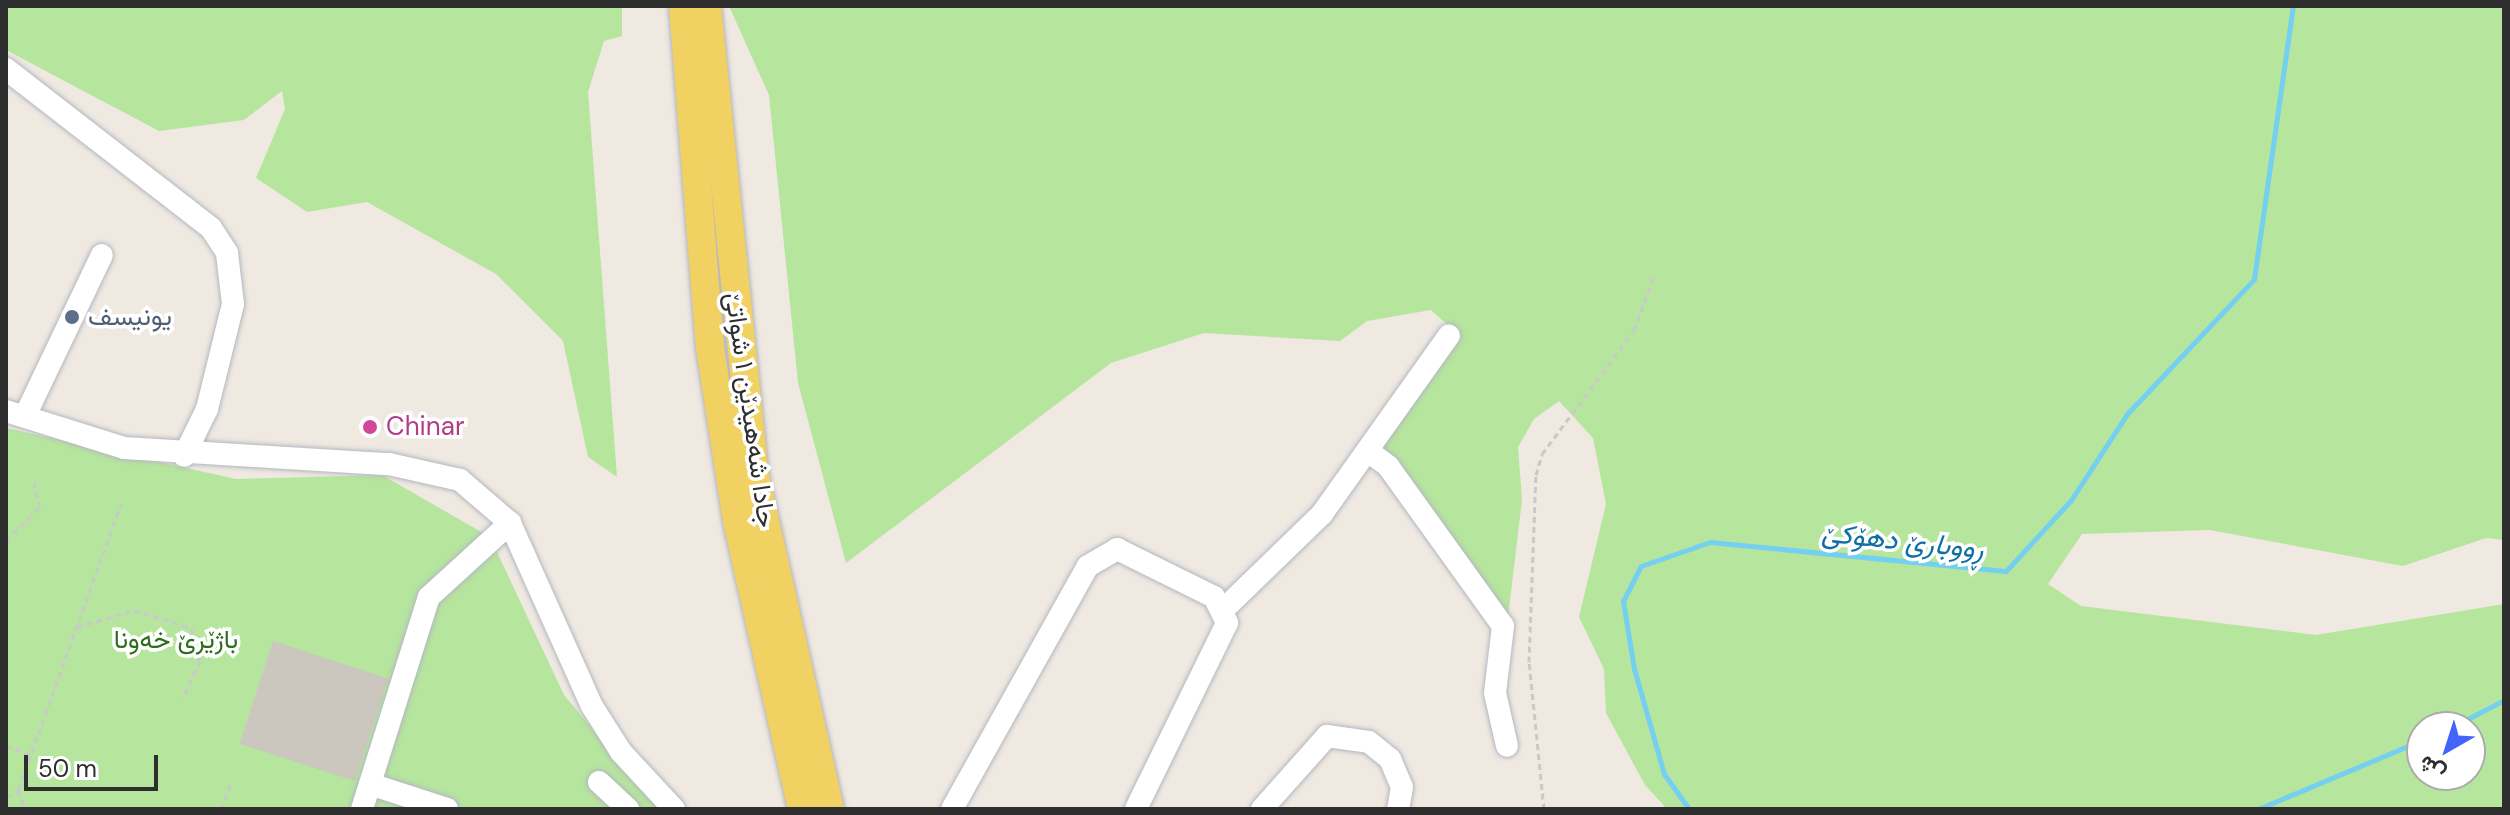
<!DOCTYPE html>
<html>
<head>
<meta charset="utf-8">
<style>
  body { margin:0 }
  #map { position:relative; width:2510px; height:815px; overflow:hidden; background:#efe9e1; font-family:"DM Sans",Vazirmatn,sans-serif }
  div>[style] { position:absolute }
  .green>* { inset:0; background:#b6e59e }
  .stream>* { height:5px; margin:-2.5px; padding:0 2.5px; transform-origin:2.5px; border-radius:2.5px; background:#75cff0 }
  .building>* { inset:0; background:#cbc7bf; transform-origin:0 0 }
  .path>* { height:3px; margin-top:-1.5px; transform-origin:0; background:repeating-linear-gradient(90deg,#c9c9c9 0 6px,transparent 0 10px) }
  .roads { filter:drop-shadow(0 0 2px #b4b7c1) drop-shadow(0 0 2px #b4b7c1) }
  .minor>* { height:22px; margin:-11px; padding:0 11px; transform-origin:11px; border-radius:11px; background:#fff }
  .major>* { height:28px; margin:-14px; padding:0 14px; transform-origin:14px; border-radius:14px; background:#f2d163 }
  .dots>* { width:22px; height:22px; translate:-50% -50%; box-sizing:border-box; border:4px solid #fff; border-radius:50% }
  span { translate:-50% -50%; white-space:nowrap; text-align:center; line-height:1.15; -webkit-text-stroke:7px #fff; paint-order:stroke }
  .service-label { font-size:26px; color:#4e5e75 }
  .left { translate:0 -50%; text-align:left }
  .street-label { font-size:26px; color:#2e2e2e }
  .hotel-label { font-size:26px; color:#b23c85 }
  .park-label { font-size:26px; color:#2c6e1b }
  .water-label { font-size:28px; color:#0d6fa3; font-style:italic }
  .frame { position:absolute; inset:0; border:8px solid #2e2e2e; pointer-events:none }
  .north { position:absolute; left:2406px; top:711px; width:80px; height:80px; box-sizing:border-box; background:#fff; border:2px solid #ababab; border-radius:50%; rotate:219deg; font-size:22px; font-weight:700; line-height:32px; text-align:center; color:#2e2e2e }
  .north::after { content:''; display:block; margin:auto; width:28px; height:36px; background:#4264fb; clip-path:polygon(50% 0,100% 100%,50% 72%,0 100%) }
  .scale { position:absolute; left:24px; top:755px; width:134px; height:36px; box-sizing:border-box; border:4px solid #2e2e2e; border-top:0; padding-left:10px; font-size:24px; line-height:28px; white-space:nowrap; color:#2e2e2e; -webkit-text-stroke:6px #fff; paint-order:stroke }
</style>
</head>
<body>
<div id="map">
  <div class="green">
    <i style="clip-path:polygon(6px 6px,622px 6px,622px 36px,604px 41px,588px 92px,617px 477px,588px 457px,563px 341px,496px 274px,367px 202px,307px 212px,256px 178px,285px 109px,282px 91px,244px 120px,159px 131px,6px 50px)"></i>
    <i style="clip-path:polygon(evenodd,729px 6px,2504px 6px,2504px 540px,2486px 538px,2403px 566px,2210px 530px,2082px 534px,2048px 584px,2081px 606px,2316px 635px,2504px 604px,2504px 809px,1667px 809px,1645px 785px,1606px 713px,1604px 669px,1579px 617px,1606px 504px,1593px 438px,1559px 401px,1534px 419px,1518px 447px,1522px 500px,1508px 617px,1382px 447px,1452px 329px,1431px 310px,1367px 321px,1340px 341px,1204px 333px,1111px 363px,846px 563px,798px 383px,769px 95px,729px 6px,2422px 727px,2470px 727px,2470px 775px,2422px 775px,2422px 727px)"></i>
    <i style="clip-path:polygon(6px 428px,236px 479px,382px 475px,490px 537px,564px 695px,660px 809px,6px 809px)"></i>
  </div>
  <div class="stream">
    <i style="left:2452px;top:727px;width:59px;rotate:-27.4deg"></i>
    <i style="left:1689px;top:809px;width:43px;rotate:-125.5deg"></i>
    <i style="left:1664px;top:774px;width:109px;rotate:-105.9deg"></i>
    <i style="left:1634px;top:669px;width:69px;rotate:-99.2deg"></i>
    <i style="left:1623px;top:601px;width:39px;rotate:-63deg"></i>
    <i style="left:1641px;top:566px;width:73px;rotate:-19.2deg"></i>
    <i style="left:1710px;top:542px;width:297px;rotate:5.6deg"></i>
    <i style="left:2006px;top:571px;width:96px;rotate:-47.5deg"></i>
    <i style="left:2071px;top:500px;width:103px;rotate:-56.9deg"></i>
    <i style="left:2127px;top:414px;width:185px;rotate:-46.7deg"></i>
    <i style="left:2254px;top:279px;width:276px;rotate:-81.9deg"></i>
    <i style="left:2258px;top:809px;width:178px;rotate:-22.8deg"></i>
  </div>
  <div class="building">
    <i style="left:273px;top:641px;width:121px;height:108px;rotate:18deg"></i>
  </div>
  <div class="path">
    <i style="left:6px;top:541px;width:48px;rotate:-45deg"></i>
    <i style="left:40px;top:507px;width:25px;rotate:-104deg"></i>
    <i style="left:77px;top:627px;width:59px;rotate:-16.6deg"></i>
    <i style="left:134px;top:610px;width:60px;rotate:17.5deg"></i>
    <i style="left:191px;top:628px;width:34px;rotate:75deg"></i>
    <i style="left:200px;top:661px;width:41px;rotate:114.7deg"></i>
    <i style="left:6px;top:745px;width:26px;rotate:23deg"></i>
    <i style="left:18px;top:790px;width:304px;rotate:-70.2deg"></i>
    <i style="left:6px;top:797px;width:14px;rotate:-30deg"></i>
    <i style="left:18px;top:790px;width:20px;rotate:70deg"></i>
    <i style="left:221px;top:809px;width:30px;rotate:-70deg"></i>
    <i style="left:1544px;top:809px;width:148px;rotate:-95.8deg"></i>
    <i style="left:1529px;top:662px;width:187px;rotate:-87.9deg"></i>
    <i style="left:1536px;top:475px;width:22px;rotate:-74deg"></i>
    <i style="left:1542px;top:454px;width:154px;rotate:-53.4deg"></i>
    <i style="left:1634px;top:330px;width:60px;rotate:-69.4deg"></i>
  </div>
  <div class="roads">
    <div class="minor">
      <i style="left:6px;top:69px;width:259px;rotate:37.8deg"></i>
      <i style="left:211px;top:228px;width:30px;rotate:57deg"></i>
      <i style="left:227px;top:253px;width:51px;rotate:83.3deg"></i>
      <i style="left:233px;top:304px;width:108px;rotate:103.9deg"></i>
      <i style="left:207px;top:409px;width:52px;rotate:116.1deg"></i>
      <i style="left:6px;top:411px;width:124px;rotate:17.4deg"></i>
      <i style="left:124px;top:448px;width:265px;rotate:3.5deg"></i>
      <i style="left:389px;top:464px;width:73px;rotate:12.7deg"></i>
      <i style="left:460px;top:480px;width:66px;rotate:40.7deg"></i>
      <i style="left:510px;top:523px;width:201px;rotate:65.9deg"></i>
      <i style="left:592px;top:706px;width:54px;rotate:57.8deg"></i>
      <i style="left:621px;top:752px;width:78px;rotate:47.1deg"></i>
      <i style="left:26px;top:414px;width:176px;rotate:-64.5deg"></i>
      <i style="left:1369px;top:452px;width:24px;rotate:36deg"></i>
      <i style="left:1388px;top:466px;width:197px;rotate:54.3deg"></i>
      <i style="left:1503px;top:626px;width:67px;rotate:96.8deg"></i>
      <i style="left:1495px;top:693px;width:54px;rotate:77.2deg"></i>
      <i style="left:1225px;top:608px;width:135px;rotate:-44.1deg"></i>
      <i style="left:1322px;top:514px;width:219px;rotate:-54.6deg"></i>
      <i style="left:599px;top:782px;width:40px;rotate:43deg"></i>
      <i style="left:370px;top:784px;width:81px;rotate:18deg"></i>
      <i style="left:362px;top:809px;width:222px;rotate:-72.5deg"></i>
      <i style="left:429px;top:597px;width:110px;rotate:-42.4deg"></i>
      <i style="left:952px;top:809px;width:278px;rotate:-60.8deg"></i>
      <i style="left:1088px;top:566px;width:34px;rotate:-30deg"></i>
      <i style="left:1117px;top:549px;width:108px;rotate:26.3deg"></i>
      <i style="left:1214px;top:597px;width:29px;rotate:63deg"></i>
      <i style="left:1227px;top:623px;width:207px;rotate:116.1deg"></i>
      <i style="left:1262px;top:809px;width:98px;rotate:-48.3deg"></i>
      <i style="left:1327px;top:736px;width:42px;rotate:8.1deg"></i>
      <i style="left:1369px;top:742px;width:27px;rotate:39deg"></i>
      <i style="left:1390px;top:759px;width:30px;rotate:67deg"></i>
      <i style="left:1402px;top:787px;width:22px;rotate:100deg"></i>
    </div>
    <div class="major">
      <i style="left:683px;top:6px;width:343px;rotate:85.5deg"></i>
      <i style="left:710px;top:348px;width:175px;rotate:81.1deg"></i>
      <i style="left:737px;top:521px;width:295px;rotate:77.3deg"></i>
      <i style="left:707px;top:6px;width:468px;rotate:84.2deg"></i>
      <i style="left:754px;top:472px;width:345px;rotate:77.3deg"></i>
    </div>
  </div>
  <div class="dots">
    <i style="left:72px;top:317px;background:#5c6f8a"></i>
    <i style="left:370px;top:427px;background:#d1479c"></i>
  </div>
  <div class="service-label">
    <span class="left" style="left:88px;top:317px">يونيسف</span>
  </div>
  <div class="street-label">
    <span style="left:750px;top:410px;rotate:82deg">جادا شەهیدێن ١ شواتێ</span>
  </div>
  <div class="hotel-label">
    <span class="left" style="left:386px;top:427px">Chinar</span>
  </div>
  <div class="park-label">
    <span style="left:176px;top:640px">باژێرێ خه‌ونا</span>
  </div>
  <div class="water-label">
    <span style="left:1903px;top:541px;rotate:6deg">ڕووبارێ دهۆكێ</span>
  </div>
  <div class="frame"></div>
  <div class="north">ش</div>
  <div class="scale">50 m</div>
</div>
</body>
</html>
